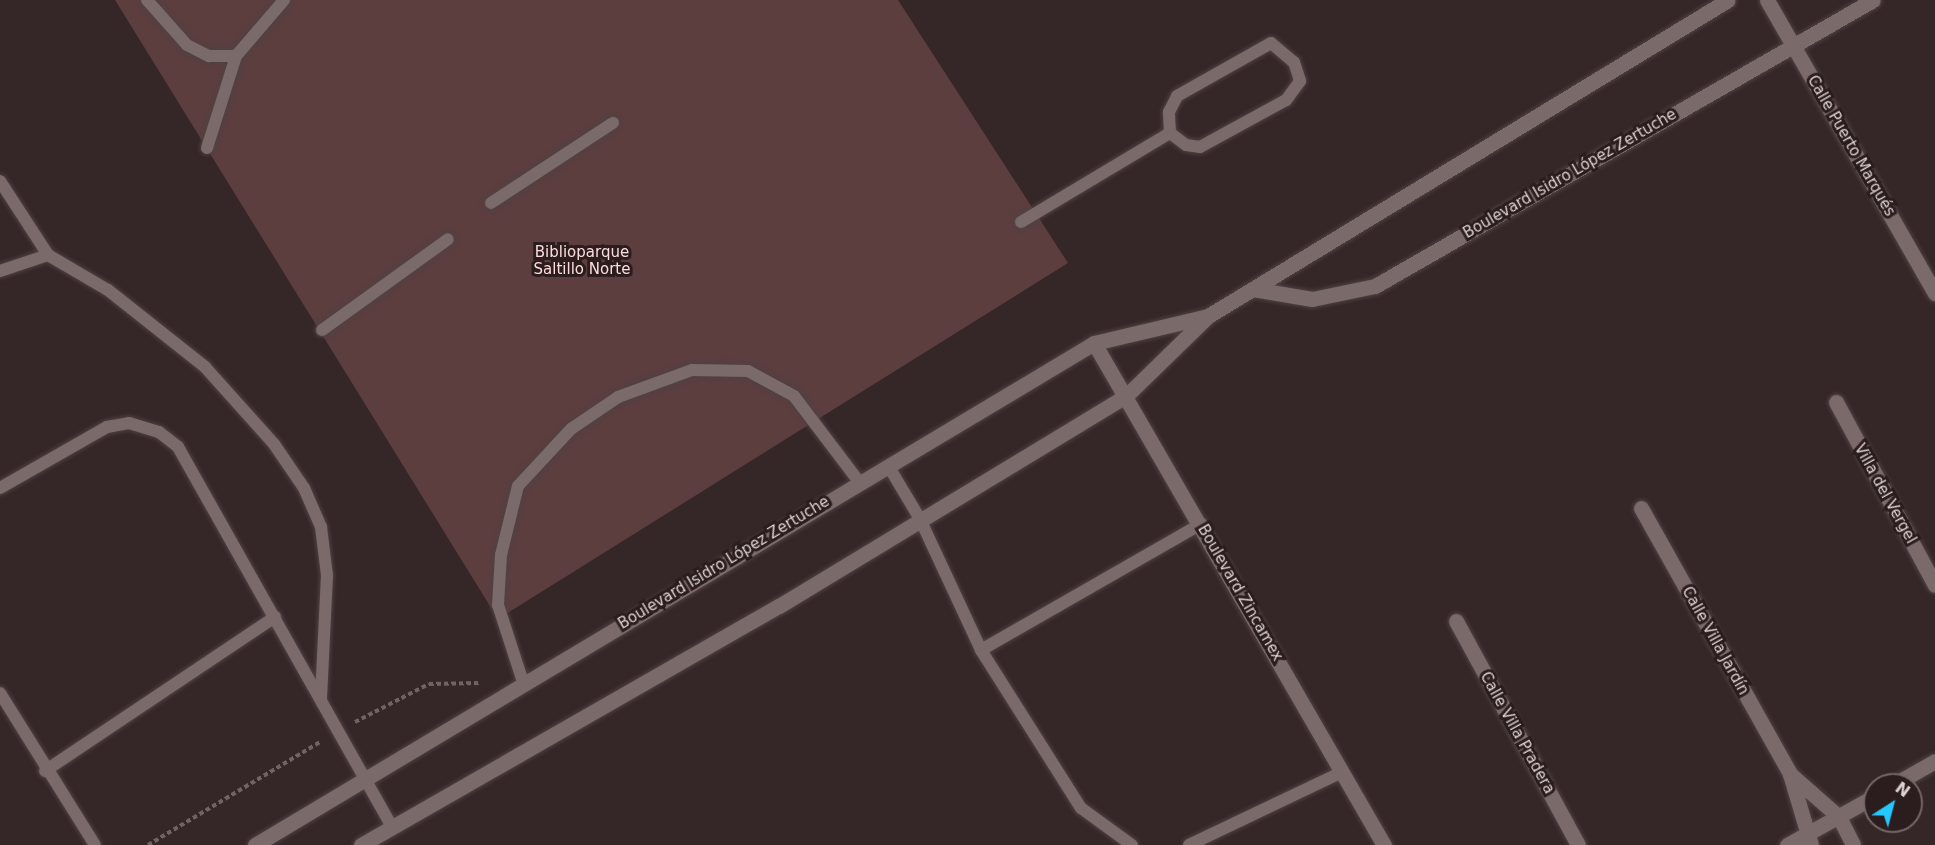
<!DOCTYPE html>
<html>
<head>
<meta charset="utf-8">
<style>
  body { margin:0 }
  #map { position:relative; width:1935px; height:845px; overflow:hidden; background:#352627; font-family:"DejaVu Sans",sans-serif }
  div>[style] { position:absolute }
  .green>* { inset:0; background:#5c3e3f }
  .path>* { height:4px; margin-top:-2px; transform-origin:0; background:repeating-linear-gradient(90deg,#706363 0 4.5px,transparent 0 7.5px) }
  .roads { filter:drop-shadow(0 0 2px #4e4243) drop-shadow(0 0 2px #4e4243) }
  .service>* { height:12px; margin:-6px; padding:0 6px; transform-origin:6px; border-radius:6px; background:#7b6a6a }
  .minor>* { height:15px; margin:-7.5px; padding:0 7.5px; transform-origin:7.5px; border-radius:7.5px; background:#7b6a6a }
  .secondary>* { height:15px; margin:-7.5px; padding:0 7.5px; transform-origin:7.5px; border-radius:7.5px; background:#7b6a6a }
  span { translate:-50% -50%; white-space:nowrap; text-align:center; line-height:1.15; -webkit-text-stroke:6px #2b1d1d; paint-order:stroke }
  .street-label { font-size:15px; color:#ddd3d3 }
  .park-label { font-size:15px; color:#fddbdb }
  .north { position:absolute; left:1863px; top:773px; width:60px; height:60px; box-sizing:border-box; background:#2b1d1d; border:2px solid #726666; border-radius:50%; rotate:36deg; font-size:16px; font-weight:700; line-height:24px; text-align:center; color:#ddd3d3 }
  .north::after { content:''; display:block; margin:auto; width:21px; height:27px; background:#23c9fe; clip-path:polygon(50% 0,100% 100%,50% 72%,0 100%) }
</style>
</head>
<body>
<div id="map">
  <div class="green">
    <i style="clip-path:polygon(115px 0,898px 0,1068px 263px,498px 619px)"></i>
  </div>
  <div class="path">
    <i style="left:355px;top:722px;width:83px;rotate:-27.2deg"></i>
    <i style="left:429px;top:684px;width:50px;rotate:-1.1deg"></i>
    <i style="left:148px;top:845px;width:200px;rotate:-30.9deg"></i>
  </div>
  <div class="roads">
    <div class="service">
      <i style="left:147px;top:0;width:60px;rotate:48.4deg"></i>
      <i style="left:187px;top:45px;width:25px;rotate:27deg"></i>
      <i style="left:209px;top:56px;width:27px"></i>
      <i style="left:236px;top:56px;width:74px;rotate:-49.4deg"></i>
      <i style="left:1271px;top:43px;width:30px;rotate:40deg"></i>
      <i style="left:1294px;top:62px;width:20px;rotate:72deg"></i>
      <i style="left:1300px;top:81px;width:24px;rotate:126deg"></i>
      <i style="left:1286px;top:100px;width:98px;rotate:151.3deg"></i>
      <i style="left:1200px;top:147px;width:14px;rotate:-172deg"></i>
      <i style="left:1186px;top:145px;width:20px;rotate:-143deg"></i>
      <i style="left:1170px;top:133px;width:21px;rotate:-93deg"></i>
      <i style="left:1169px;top:112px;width:18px;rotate:-63deg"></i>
      <i style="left:1177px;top:96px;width:108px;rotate:-29.4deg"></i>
      <i style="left:207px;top:148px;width:96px;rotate:-72.5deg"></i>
      <i style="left:0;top:181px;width:88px;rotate:57deg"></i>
      <i style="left:491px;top:203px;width:146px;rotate:-33.3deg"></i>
      <i style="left:1021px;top:222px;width:174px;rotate:-30.9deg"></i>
      <i style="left:0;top:271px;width:51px;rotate:-18.4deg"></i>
      <i style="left:48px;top:255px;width:69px;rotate:30.3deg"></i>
      <i style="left:108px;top:290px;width:124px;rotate:38.4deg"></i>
      <i style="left:205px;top:367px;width:103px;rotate:48.1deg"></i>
      <i style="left:274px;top:444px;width:53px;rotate:55.7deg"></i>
      <i style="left:304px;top:488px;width:43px;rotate:66.4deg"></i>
      <i style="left:321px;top:527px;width:48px;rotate:82.9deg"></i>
      <i style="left:327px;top:575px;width:124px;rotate:92.8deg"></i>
      <i style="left:322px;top:330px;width:155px;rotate:-35.8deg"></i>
      <i style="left:889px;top:467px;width:61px;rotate:59.2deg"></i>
      <i style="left:920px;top:519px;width:145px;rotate:65deg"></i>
      <i style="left:981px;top:650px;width:187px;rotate:57.7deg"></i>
      <i style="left:1081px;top:808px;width:63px;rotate:36deg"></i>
      <i style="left:0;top:488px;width:123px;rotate:-29.7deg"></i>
      <i style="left:107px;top:427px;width:22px;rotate:-10deg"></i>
      <i style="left:129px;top:423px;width:31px;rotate:17deg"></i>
      <i style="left:159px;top:432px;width:24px;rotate:38deg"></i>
      <i style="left:178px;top:447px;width:436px;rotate:60.6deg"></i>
      <i style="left:981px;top:650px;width:254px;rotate:-29.8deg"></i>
      <i style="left:523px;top:682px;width:81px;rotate:-108deg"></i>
      <i style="left:498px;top:605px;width:50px;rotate:-86.6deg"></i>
      <i style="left:501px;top:555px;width:71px;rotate:-76.2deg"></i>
      <i style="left:518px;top:486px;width:78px;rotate:-47.1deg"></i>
      <i style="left:571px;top:429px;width:57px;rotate:-34.2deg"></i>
      <i style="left:618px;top:397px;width:79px;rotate:-20deg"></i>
      <i style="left:692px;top:370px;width:56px;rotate:1deg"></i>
      <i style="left:748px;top:371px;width:52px;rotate:28.5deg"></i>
      <i style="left:794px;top:396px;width:109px;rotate:52.8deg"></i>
      <i style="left:0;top:693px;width:179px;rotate:58deg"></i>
      <i style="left:45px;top:771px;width:277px;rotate:-33.8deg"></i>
      <i style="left:1189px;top:845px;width:170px;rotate:-25.5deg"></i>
    </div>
    <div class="minor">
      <i style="left:1767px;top:0;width:338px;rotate:60.2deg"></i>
      <i style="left:1253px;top:289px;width:60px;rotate:9.6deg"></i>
      <i style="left:1312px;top:299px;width:64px;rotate:-11.7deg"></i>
      <i style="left:1375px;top:286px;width:574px;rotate:-29.87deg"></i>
      <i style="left:1094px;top:343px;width:580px;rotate:59.99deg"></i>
      <i style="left:1836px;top:402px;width:208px;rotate:61.6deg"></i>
      <i style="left:1641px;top:508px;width:305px;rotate:60.7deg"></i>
      <i style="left:1790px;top:774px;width:74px;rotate:73.5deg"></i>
      <i style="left:1456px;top:621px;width:255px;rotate:61.4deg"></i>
      <i style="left:1790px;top:774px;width:65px;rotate:41.3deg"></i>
      <i style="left:1839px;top:817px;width:31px;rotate:63deg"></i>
      <i style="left:1893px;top:785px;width:48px;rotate:-29.7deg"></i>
      <i style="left:1787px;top:845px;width:101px;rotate:-29.1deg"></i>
    </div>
    <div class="secondary">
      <i style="left:255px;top:845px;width:978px;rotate:-30.89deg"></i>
      <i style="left:1094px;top:343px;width:117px;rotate:-13.3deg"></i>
      <i style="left:361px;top:845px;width:482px;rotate:-29.8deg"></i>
      <i style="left:779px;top:606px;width:407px;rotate:-31.2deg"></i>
      <i style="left:1127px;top:395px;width:113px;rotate:-44.3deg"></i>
      <i style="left:1208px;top:316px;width:608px;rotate:-31.29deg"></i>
    </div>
  </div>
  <div class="street-label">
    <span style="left:1851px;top:146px;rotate:60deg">Calle Puerto Marqués</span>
    <span style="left:1570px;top:174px;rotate:-30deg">Boulevard Isidro López Zertuche</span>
    <span style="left:1885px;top:494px;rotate:61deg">Villa del Vergel</span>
    <span style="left:724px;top:563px;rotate:-31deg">Boulevard Isidro López Zertuche</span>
    <span style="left:1240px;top:593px;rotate:60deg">Boulevard Zincamex</span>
    <span style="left:1715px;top:641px;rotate:61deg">Calle Villa Jardín</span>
    <span style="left:1517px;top:733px;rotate:61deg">Calle Villa Pradera</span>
  </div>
  <div class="park-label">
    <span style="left:582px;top:261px">Biblioparque<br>Saltillo Norte</span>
  </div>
  <div class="north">N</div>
</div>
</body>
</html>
